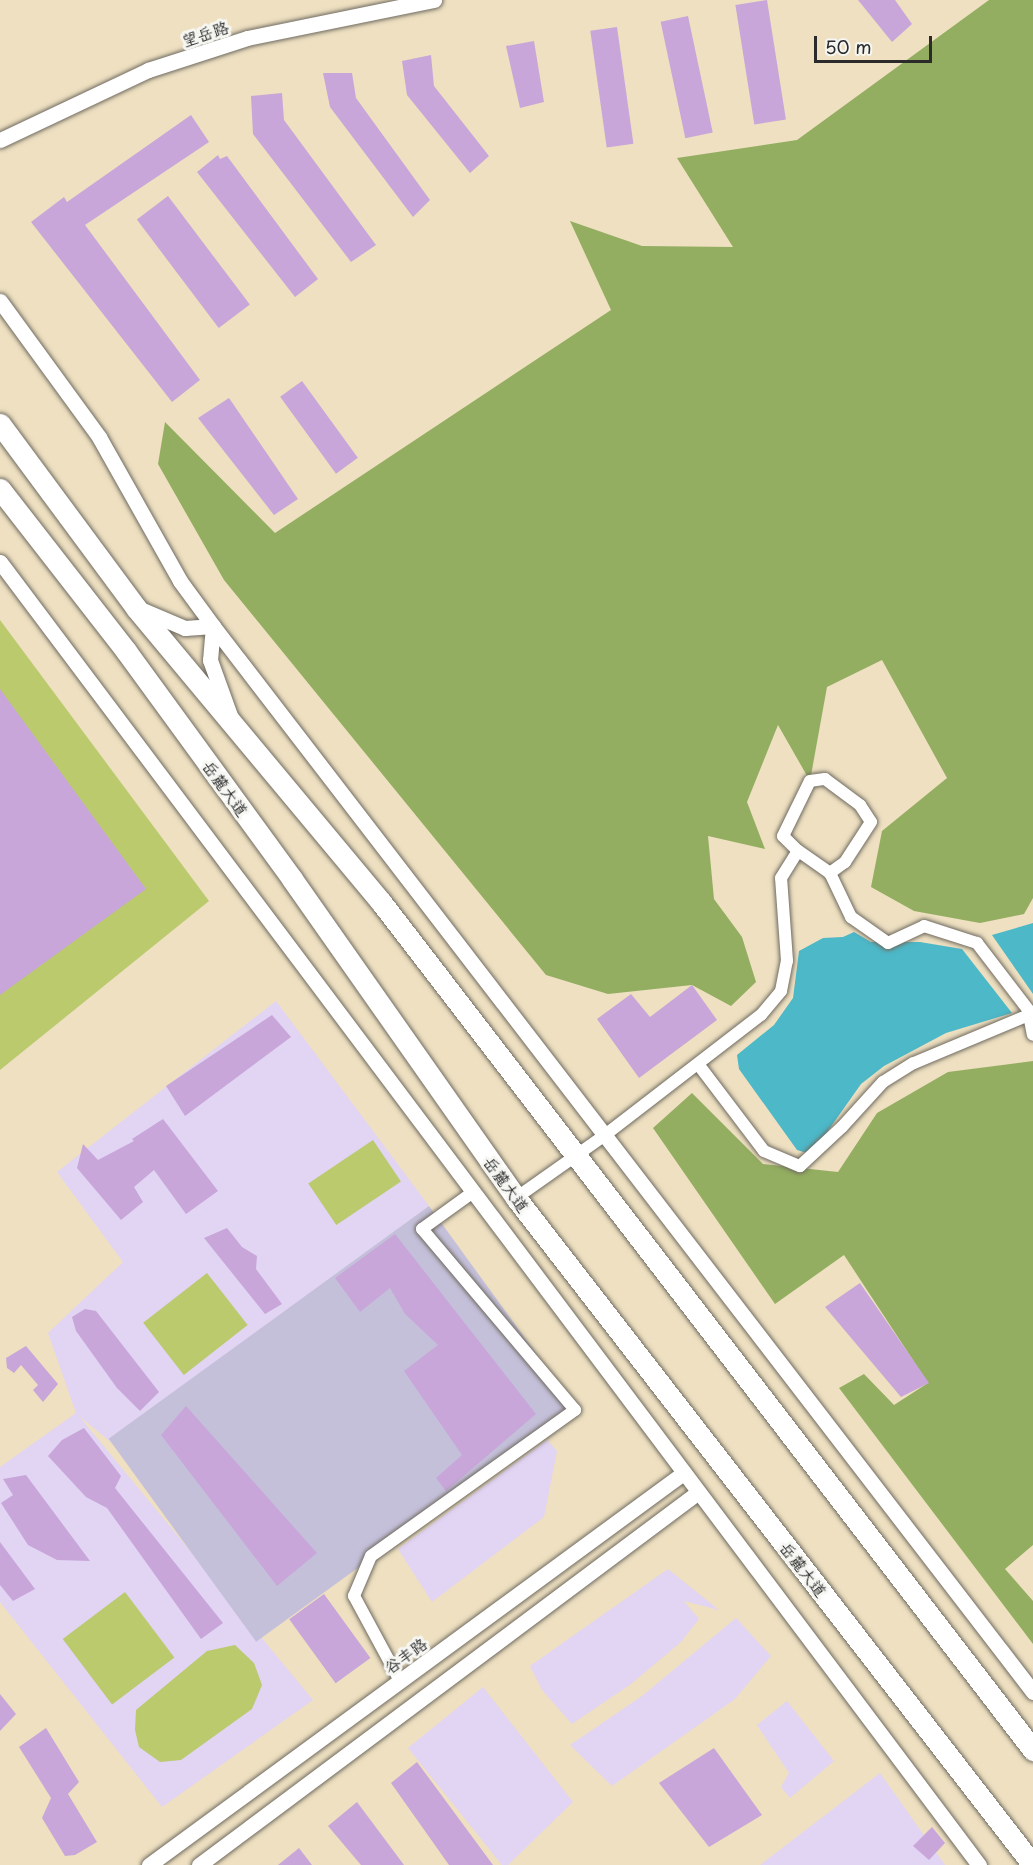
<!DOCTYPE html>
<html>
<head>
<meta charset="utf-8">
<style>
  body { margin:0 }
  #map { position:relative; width:1033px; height:1865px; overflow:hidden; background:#eee0c1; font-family:"Playpen Sans","LXGW WenKai TC",sans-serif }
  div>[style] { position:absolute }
  .built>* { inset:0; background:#e2d4f3 }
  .industrial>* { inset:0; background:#c5c0da; transform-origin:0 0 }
  .green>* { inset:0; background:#baca6d; transform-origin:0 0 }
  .forest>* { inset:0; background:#93ae60 }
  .water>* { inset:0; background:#4cb8c8 }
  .building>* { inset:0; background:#c8a6d9; transform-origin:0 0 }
  .roads { filter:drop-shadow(0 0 2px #6f6a60) drop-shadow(0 0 2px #6f6a60) }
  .minor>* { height:12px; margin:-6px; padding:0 6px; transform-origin:6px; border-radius:6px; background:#fff }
  .tertiary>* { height:15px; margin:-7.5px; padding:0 7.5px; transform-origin:7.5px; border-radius:7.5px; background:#fff }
  .trunk>* { height:21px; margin:-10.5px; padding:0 10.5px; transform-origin:10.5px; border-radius:10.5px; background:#fff }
  span { translate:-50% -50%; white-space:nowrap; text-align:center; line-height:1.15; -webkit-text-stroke:6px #f6f6f2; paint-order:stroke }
  .street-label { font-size:16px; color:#2b2b2b }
  .scale { position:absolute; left:814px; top:36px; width:118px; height:27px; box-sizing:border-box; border:3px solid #2b2b2b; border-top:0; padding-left:8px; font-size:18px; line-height:21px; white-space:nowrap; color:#2b2b2b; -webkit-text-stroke:4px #f6f6f2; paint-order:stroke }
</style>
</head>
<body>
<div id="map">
  <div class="built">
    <i style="clip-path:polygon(276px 1001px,429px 1206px,112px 1443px,79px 1416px,313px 1700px,162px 1807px,0 1602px,0 1467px,76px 1413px,48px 1333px,123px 1262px,57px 1172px)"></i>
    <i style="clip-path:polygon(547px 1440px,557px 1451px,544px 1517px,432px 1602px,398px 1549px)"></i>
    <i style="clip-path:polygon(668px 1569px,719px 1610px,684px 1601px,699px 1619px,681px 1642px,631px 1684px,572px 1724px,542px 1690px,530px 1666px)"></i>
    <i style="clip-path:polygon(736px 1618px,771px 1656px,735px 1699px,612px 1786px,570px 1745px,642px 1696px)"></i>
    <i style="clip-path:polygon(483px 1687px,573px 1802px,508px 1865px,502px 1865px,408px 1748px)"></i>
    <i style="clip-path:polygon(787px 1701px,834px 1761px,790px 1798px,781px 1787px,789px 1773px,757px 1725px)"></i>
    <i style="clip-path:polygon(880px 1773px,945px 1865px,760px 1865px)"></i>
  </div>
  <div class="industrial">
    <i style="left:429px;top:1206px;width:251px;height:396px;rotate:54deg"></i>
  </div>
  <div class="green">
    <i style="clip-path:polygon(0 620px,209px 901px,0 1070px)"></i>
    <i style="left:373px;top:1140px;width:50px;height:78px;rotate:56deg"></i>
    <i style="left:207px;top:1273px;width:66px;height:81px;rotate:52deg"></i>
    <i style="left:125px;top:1592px;width:82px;height:78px;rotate:53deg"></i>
    <i style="clip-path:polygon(235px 1645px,254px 1663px,262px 1685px,252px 1709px,181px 1760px,160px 1762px,139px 1747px,135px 1730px,136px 1710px,207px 1651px)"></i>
  </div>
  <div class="forest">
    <i style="clip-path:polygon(989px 0,1033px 0,1033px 898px,1024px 914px,980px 923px,914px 911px,871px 887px,882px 831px,947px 778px,882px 660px,827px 687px,810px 781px,778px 725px,747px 802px,765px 849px,708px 836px,714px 899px,742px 937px,756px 982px,731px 1006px,692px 985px,608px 994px,546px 975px,224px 580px,158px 464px,165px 422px,275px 533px,611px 310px,570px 221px,642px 246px,733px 247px,677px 158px,797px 140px)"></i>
    <i style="clip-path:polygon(1033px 1061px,1033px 1545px,1005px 1569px,1033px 1601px,1033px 1644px,839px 1388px,864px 1374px,894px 1405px,928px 1383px,844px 1255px,775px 1304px,653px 1128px,692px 1093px,763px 1164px,838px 1172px,877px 1113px,948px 1072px)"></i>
  </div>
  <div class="water">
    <i style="clip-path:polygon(1033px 923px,1033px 994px,992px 935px)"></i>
    <i style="clip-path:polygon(854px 932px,871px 942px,920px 942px,962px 949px,1012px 1013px,946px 1033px,884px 1066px,861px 1084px,813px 1152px,807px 1153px,797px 1150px,739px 1069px,737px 1055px,774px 1025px,793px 998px,799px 951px,823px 938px,843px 937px)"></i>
  </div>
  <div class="building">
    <i style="left:767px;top:0;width:121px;height:32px;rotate:81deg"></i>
    <i style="clip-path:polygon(858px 0,895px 0,912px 24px,892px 42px)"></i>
    <i style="left:688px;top:16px;width:119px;height:28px;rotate:78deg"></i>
    <i style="left:617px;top:27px;width:118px;height:27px;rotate:82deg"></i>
    <i style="clip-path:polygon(534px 41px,544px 102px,520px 108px,506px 46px)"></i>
    <i style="clip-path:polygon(431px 55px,434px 86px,489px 156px,470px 173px,407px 95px,402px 61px)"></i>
    <i style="clip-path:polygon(323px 73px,352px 73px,356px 98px,430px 200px,413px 217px,330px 107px)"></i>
    <i style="clip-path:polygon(282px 93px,284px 120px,376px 245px,351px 262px,253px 134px,251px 96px)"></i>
    <i style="clip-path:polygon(191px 115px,209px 142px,85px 225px,200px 380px,172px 402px,31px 222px,64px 197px,67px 202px)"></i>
    <i style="clip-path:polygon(218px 155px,220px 159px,227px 156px,318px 279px,295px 297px,197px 172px)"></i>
    <i style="left:168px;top:196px;width:136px;height:39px;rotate:53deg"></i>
    <i style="left:302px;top:381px;width:95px;height:27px;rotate:54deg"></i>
    <i style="clip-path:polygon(229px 398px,298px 499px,274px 515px,198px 418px)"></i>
    <i style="clip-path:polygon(0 689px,146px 889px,0 995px)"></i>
    <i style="clip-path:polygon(692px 985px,717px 1020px,639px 1078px,597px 1019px,631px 994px,650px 1017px)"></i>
    <i style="clip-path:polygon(272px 1015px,291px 1037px,185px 1116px,166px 1086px)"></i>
    <i style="clip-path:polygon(163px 1119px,218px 1191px,186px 1214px,154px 1170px,134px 1187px,143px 1202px,121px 1220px,77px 1168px,83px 1144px,98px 1160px,134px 1141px,132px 1139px)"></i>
    <i style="clip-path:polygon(227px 1228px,242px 1247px,257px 1256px,256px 1269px,282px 1304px,265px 1314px,204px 1238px)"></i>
    <i style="clip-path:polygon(395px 1234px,536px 1414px,446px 1491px,436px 1478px,462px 1455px,404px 1371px,438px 1345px,405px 1314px,390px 1288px,360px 1312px,335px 1278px)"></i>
    <i style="clip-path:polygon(860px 1283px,929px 1383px,901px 1397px,825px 1307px)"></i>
    <i style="clip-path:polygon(85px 1309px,96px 1311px,159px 1392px,140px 1411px,117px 1388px,76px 1331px,72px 1317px)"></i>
    <i style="clip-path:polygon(26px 1346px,58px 1384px,43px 1402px,33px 1390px,38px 1385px,21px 1365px,14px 1373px,7px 1368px,6px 1358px)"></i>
    <i style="clip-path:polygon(186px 1406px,317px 1553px,277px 1586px,161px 1435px)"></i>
    <i style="clip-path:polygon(84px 1428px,121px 1476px,115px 1488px,223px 1623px,201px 1639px,107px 1508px,86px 1497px,48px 1456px,62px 1440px)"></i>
    <i style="clip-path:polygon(26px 1475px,90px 1561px,57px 1560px,28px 1545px,1px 1503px,13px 1495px,3px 1479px)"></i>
    <i style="clip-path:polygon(0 1542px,35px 1589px,13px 1601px,0 1585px)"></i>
    <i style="left:324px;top:1594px;width:79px;height:43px;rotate:54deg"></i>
    <i style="clip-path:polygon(0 1694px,16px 1714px,0 1731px)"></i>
    <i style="clip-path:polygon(46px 1728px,79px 1782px,68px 1794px,97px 1842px,75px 1855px,65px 1856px,42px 1818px,51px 1798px,19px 1747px)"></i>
    <i style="clip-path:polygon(714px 1748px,762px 1815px,709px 1847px,659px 1783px)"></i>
    <i style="clip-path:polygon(417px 1762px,493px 1865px,449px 1865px,391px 1783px)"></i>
    <i style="clip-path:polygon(357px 1802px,404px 1865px,361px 1865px,328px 1826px)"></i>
    <i style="clip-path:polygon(932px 1827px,945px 1843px,929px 1860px,913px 1846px)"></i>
    <i style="clip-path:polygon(299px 1848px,312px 1865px,278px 1865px)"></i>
  </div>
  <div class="roads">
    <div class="minor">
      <i style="left:830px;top:873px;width:49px;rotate:64.5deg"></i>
      <i style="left:851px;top:917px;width:45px;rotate:35.1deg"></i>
      <i style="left:888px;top:943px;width:40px;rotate:-25deg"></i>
      <i style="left:924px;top:926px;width:56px;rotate:17.8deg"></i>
      <i style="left:977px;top:943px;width:92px;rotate:52.5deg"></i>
      <i style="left:698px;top:1064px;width:109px;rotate:52.8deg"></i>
      <i style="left:764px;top:1151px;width:39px;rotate:23deg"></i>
      <i style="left:800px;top:1166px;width:57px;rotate:-42.9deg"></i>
      <i style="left:842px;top:1127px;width:61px;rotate:-47.7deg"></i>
      <i style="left:883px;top:1082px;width:36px;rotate:-32deg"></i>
      <i style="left:914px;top:1063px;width:125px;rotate:-22.7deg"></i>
      <i style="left:1029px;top:1015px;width:20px;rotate:79deg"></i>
      <i style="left:516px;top:1198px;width:109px;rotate:-35.3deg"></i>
      <i style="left:605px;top:1135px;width:197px;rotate:-37.6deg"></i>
      <i style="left:761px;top:1015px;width:31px;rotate:-50deg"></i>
      <i style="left:781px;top:991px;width:31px;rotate:-79deg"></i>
      <i style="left:787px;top:961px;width:83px;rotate:-94.1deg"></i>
      <i style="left:781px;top:878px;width:32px;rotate:-58deg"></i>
      <i style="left:798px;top:851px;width:21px;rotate:-135deg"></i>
      <i style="left:783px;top:836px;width:61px;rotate:-63.9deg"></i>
      <i style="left:810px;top:781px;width:15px;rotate:-8deg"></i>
      <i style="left:825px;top:779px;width:44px;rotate:36.6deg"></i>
      <i style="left:860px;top:805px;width:20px;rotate:57deg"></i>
      <i style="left:871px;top:822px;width:48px;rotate:123deg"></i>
      <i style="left:845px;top:862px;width:19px;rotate:144deg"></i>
      <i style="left:830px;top:873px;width:39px;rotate:-145deg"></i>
      <i style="left:400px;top:1681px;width:97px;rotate:-118.4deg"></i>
      <i style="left:354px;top:1596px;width:43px;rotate:-67deg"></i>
      <i style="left:371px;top:1556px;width:251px;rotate:-35.6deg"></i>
      <i style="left:575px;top:1410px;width:237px;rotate:-130.2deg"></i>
      <i style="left:422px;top:1229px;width:62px;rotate:-35.8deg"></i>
    </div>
    <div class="tertiary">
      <i style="left:0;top:140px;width:164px;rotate:-25.3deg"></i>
      <i style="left:148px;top:70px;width:104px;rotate:-17.9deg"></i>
      <i style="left:247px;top:38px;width:191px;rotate:-11.5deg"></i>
      <i style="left:0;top:301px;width:168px;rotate:53.9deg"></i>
      <i style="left:99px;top:437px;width:165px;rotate:60.6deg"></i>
      <i style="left:180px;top:581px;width:56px;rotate:53.7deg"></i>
      <i style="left:213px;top:626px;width:1345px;rotate:52.43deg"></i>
      <i style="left:0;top:562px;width:1630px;rotate:53.08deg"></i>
      <i style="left:140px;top:609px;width:49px;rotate:22.9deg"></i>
      <i style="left:185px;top:628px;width:28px;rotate:-4deg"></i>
      <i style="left:213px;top:626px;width:34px;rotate:95deg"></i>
      <i style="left:210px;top:660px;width:62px;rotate:70.1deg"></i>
      <i style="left:149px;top:1865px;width:661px;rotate:-36.26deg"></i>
      <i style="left:199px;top:1865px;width:622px;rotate:-36.76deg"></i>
    </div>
    <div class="trunk">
      <i style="left:0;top:424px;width:229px;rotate:53.5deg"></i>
      <i style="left:136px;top:608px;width:383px;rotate:50.2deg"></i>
      <i style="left:381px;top:902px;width:1070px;rotate:52.44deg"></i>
      <i style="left:0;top:489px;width:205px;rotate:52.1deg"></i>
      <i style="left:126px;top:651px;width:282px;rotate:53.9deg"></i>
      <i style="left:292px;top:879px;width:390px;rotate:54.9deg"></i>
      <i style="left:516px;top:1198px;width:844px;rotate:52.22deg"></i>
    </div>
  </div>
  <div class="street-label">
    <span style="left:205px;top:33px;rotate:-18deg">望岳路</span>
    <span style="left:226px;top:788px;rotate:54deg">岳麓大道</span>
    <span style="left:507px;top:1184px;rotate:54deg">岳麓大道</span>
    <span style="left:804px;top:1569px;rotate:52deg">岳麓大道</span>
    <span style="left:405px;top:1655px;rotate:-36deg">谷丰路</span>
  </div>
  <div class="scale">50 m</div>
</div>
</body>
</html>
